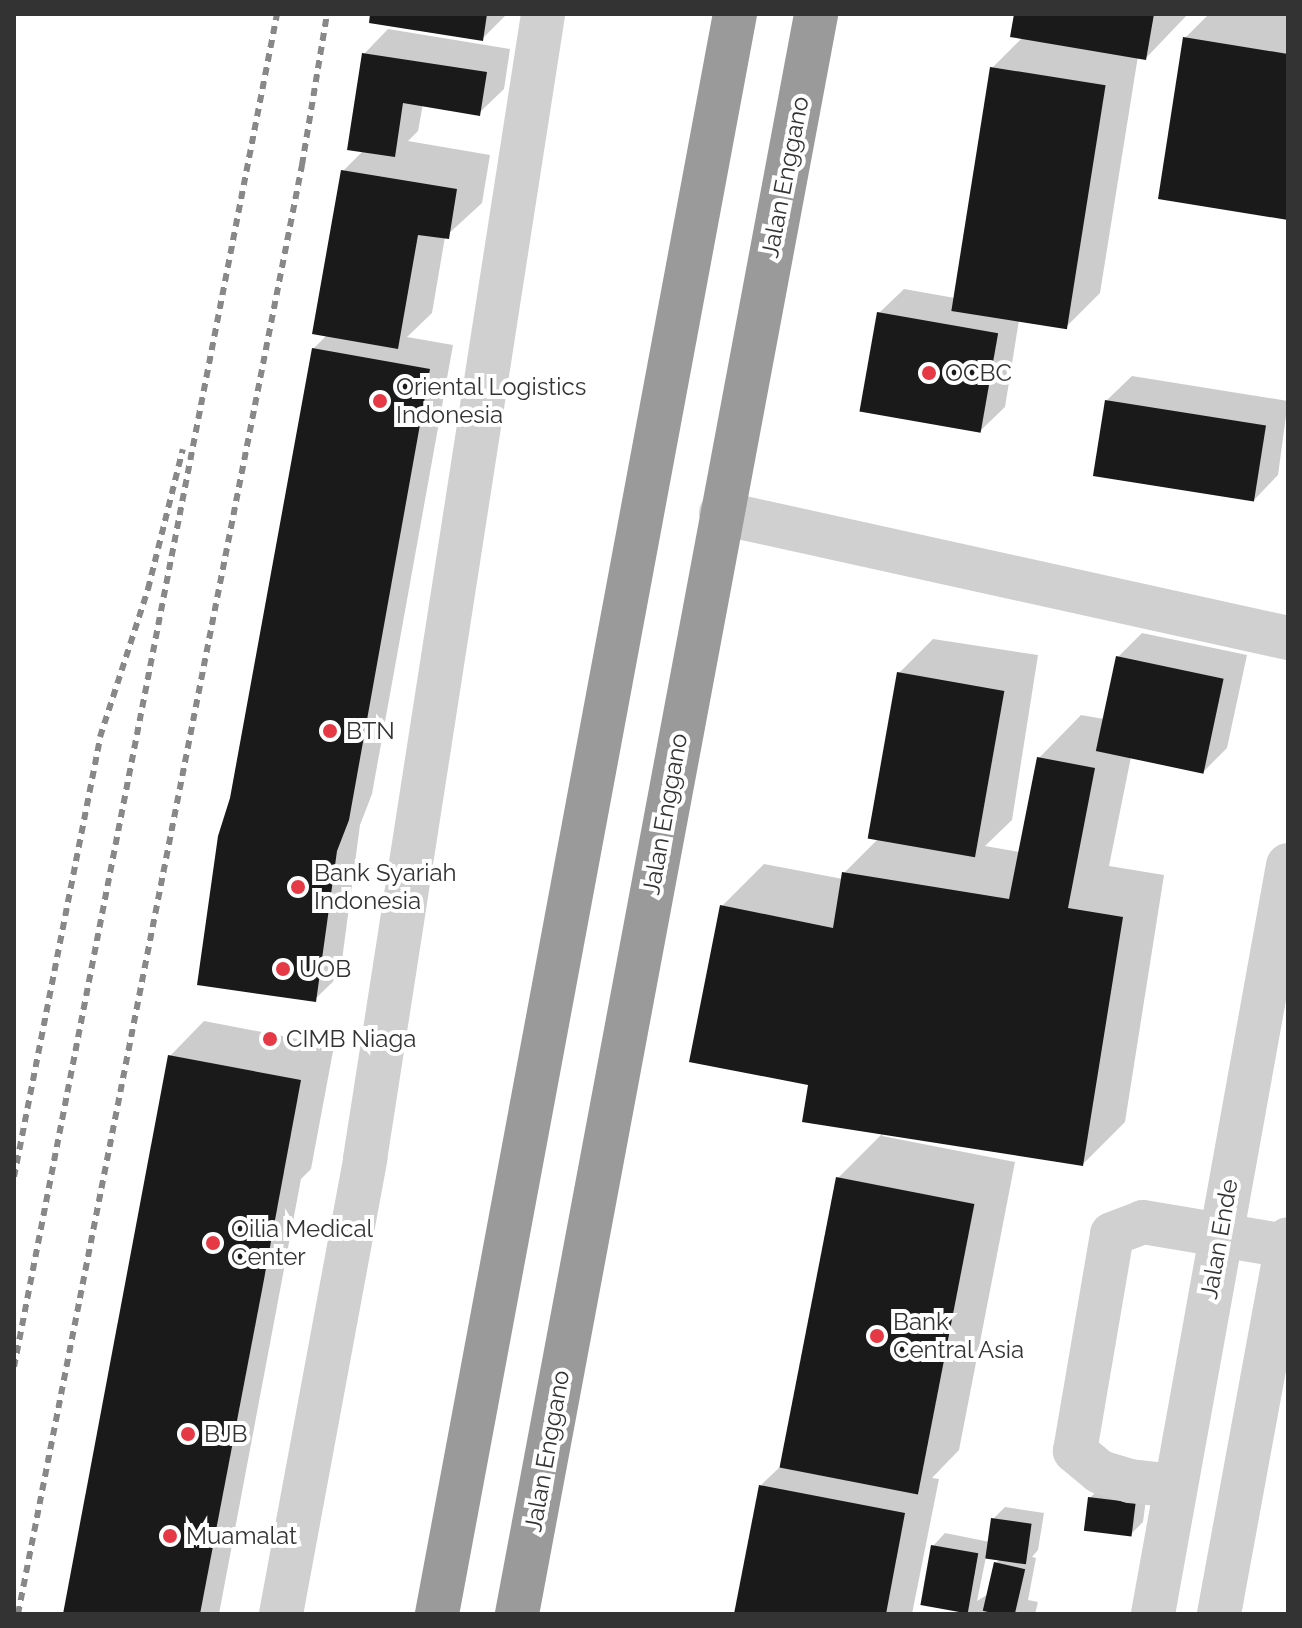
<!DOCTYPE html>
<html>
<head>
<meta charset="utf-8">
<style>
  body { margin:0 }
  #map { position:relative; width:1302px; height:1628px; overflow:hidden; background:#fff; font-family:Raleway,sans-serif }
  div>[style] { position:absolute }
  .shadow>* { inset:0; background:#0003 }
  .building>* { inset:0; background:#1a1a1a; transform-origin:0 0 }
  .minor>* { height:44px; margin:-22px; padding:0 22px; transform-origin:22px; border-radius:22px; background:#d0d0d0 }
  .highway>* { height:44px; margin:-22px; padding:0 22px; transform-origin:22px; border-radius:22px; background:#9a9a9a }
  .rail>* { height:6px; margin-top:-3px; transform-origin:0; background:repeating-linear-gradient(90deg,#888 0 8px,transparent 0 14px) }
  .dots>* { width:22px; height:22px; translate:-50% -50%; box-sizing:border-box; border:4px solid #fff; border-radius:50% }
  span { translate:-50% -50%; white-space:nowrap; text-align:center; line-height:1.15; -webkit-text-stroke:8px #fff; paint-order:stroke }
  .street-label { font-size:24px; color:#333 }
  .poi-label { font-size:24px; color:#333 }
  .left { translate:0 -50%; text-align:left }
  .frame { position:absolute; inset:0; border:16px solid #333; pointer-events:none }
</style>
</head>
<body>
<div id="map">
  <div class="shadow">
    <i style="clip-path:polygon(372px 14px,507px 14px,482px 39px)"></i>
    <i style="clip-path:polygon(1016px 14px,1188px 14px,1146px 58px,1138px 56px,1100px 293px,1066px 327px,1019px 320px,1005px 407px,980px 431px,879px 313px,904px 289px,955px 298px,992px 68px,1023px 37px)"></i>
    <i style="clip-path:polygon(1209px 14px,1288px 14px,1288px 218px,1185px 38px)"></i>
    <i style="clip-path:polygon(388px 29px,510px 49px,504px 89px,479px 113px,423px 104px,418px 131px,408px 141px,490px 155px,482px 203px,445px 237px,432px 313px,407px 337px,453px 345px,372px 794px,360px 825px,340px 975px,315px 999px,232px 799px,313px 349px,327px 335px,343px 171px,364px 150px,364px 54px)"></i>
    <i style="clip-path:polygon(1132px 376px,1288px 401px,1278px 475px,1254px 500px,1107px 400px)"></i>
    <i style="clip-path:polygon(1142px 633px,1247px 655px,1227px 748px,1203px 772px,1131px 757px,1109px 866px,1164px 875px,1125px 1122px,1083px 1164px,810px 1084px,722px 906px,764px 864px,843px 879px,844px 873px,878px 839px,899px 673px,933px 639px,1038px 655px,1012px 820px,985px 846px,1020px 852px,1039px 758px,1081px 715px,1104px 719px,1118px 657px)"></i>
    <i style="clip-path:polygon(204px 1021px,334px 1046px,311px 1169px,301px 1179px,219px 1614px,65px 1614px,170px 1056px)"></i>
    <i style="clip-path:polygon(883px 1133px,882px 1136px,1015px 1162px,959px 1450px,932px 1478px,939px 1479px,912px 1614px,736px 1614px,760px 1486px,782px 1465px,838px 1178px)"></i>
    <i style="clip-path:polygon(1102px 1485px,1147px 1492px,1143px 1522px,1131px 1534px,1090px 1498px)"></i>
    <i style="clip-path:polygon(evenodd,1005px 1507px,1044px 1513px,1038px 1550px,1032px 1557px,1036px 1558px,1028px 1600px,1038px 1602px,1035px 1614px,964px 1614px,933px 1546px,945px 1533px,990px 1542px,993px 1519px,1005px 1507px,986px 1557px,1000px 1559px,996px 1563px,990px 1593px,977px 1601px,986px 1557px)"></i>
  </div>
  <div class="building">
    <i style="clip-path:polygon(370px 14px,487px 14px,483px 41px,369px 23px)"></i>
    <i style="clip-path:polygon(1014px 14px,1154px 14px,1146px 60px,1010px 37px)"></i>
    <i style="clip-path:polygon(1183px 37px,1288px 54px,1288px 220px,1158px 199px)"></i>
    <i style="clip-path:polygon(362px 53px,487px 72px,480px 116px,403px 103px,395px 157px,347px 150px)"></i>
    <i style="left:990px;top:67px;width:117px;height:247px;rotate:9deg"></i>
    <i style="clip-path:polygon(341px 170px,457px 189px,449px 239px,418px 235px,398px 349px,312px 334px)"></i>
    <i style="left:877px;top:312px;width:123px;height:101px;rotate:10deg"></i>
    <i style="clip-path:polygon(312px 348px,430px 369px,349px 820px,337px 851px,316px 1002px,197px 985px,218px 836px,230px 798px)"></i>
    <i style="left:1105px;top:400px;width:163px;height:77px;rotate:9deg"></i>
    <i style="left:1116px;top:656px;width:110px;height:97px;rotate:12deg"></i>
    <i style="left:897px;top:672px;width:109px;height:169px;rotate:10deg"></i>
    <i style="clip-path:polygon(1037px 757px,1095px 768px,1068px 908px,1123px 917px,1083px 1166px,802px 1122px,808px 1085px,689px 1062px,720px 905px,833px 928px,842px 872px,1009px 899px)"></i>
    <i style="clip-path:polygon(168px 1055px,301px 1080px,262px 1290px,200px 1614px,63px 1614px)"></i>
    <i style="left:836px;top:1177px;width:141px;height:296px;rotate:11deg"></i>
    <i style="clip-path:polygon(759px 1485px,905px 1513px,886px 1614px,734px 1614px)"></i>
    <i style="left:1088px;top:1497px;width:48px;height:34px;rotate:7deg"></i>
    <i style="left:991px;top:1518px;width:41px;height:41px;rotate:8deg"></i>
    <i style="left:931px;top:1545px;width:48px;height:61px;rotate:10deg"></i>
    <i style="left:994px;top:1562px;width:32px;height:50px;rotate:13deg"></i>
  </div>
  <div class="minor">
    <i style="left:721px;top:513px;width:581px;rotate:12.43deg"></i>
    <i style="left:1175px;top:1486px;width:45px;rotate:-173.7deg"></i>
    <i style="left:1130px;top:1481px;width:31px;rotate:-163deg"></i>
    <i style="left:1100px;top:1472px;width:33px;rotate:-140deg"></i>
    <i style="left:1075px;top:1451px;width:220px;rotate:-80.3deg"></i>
    <i style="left:1112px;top:1234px;width:33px;rotate:-21deg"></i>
    <i style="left:1143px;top:1222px;width:146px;rotate:9.5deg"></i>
    <i style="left:281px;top:1614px;width:463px;rotate:-79.5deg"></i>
    <i style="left:365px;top:1159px;width:1159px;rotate:-81.16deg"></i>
    <i style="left:1153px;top:1614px;width:761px;rotate:-79.78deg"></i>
    <i style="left:1219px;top:1614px;width:381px;rotate:-79.6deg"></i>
  </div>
  <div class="highway">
    <i style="left:437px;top:1614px;width:1628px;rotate:-79.45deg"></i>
    <i style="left:517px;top:1614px;width:1628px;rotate:-79.41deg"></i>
  </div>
  <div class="rail">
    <i style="left:14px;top:1177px;width:448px;rotate:-78.9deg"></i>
    <i style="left:100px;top:737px;width:156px;rotate:-72deg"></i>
    <i style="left:148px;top:589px;width:144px;rotate:-76deg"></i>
    <i style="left:14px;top:1367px;width:1378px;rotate:-79deg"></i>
    <i style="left:18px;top:1614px;width:1477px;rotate:-78.91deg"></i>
    <i style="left:302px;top:165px;width:153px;rotate:-80.6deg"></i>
  </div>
  <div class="dots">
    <i style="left:929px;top:373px;background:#e63946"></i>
    <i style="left:380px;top:401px;background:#e63946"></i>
    <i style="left:330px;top:731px;background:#e63946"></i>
    <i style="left:298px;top:887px;background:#e63946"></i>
    <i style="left:283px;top:969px;background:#e63946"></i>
    <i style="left:270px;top:1039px;background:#e63946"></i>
    <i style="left:213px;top:1243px;background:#e63946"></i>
    <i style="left:877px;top:1336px;background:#e63946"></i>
    <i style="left:188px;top:1434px;background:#e63946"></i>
    <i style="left:170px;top:1536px;background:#e63946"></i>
  </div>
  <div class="street-label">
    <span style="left:785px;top:177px;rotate:-79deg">Jalan Enggano</span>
    <span style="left:665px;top:814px;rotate:-80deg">Jalan Enggano</span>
    <span style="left:1219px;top:1239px;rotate:-80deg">Jalan Ende</span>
    <span style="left:547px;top:1451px;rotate:-80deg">Jalan Enggano</span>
  </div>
  <div class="poi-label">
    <span class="left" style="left:945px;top:373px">OCBC</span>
    <span class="left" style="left:396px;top:401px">Oriental Logistics<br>Indonesia</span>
    <span class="left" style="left:346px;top:731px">BTN</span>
    <span class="left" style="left:314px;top:887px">Bank Syariah<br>Indonesia</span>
    <span class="left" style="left:299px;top:969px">UOB</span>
    <span class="left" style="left:286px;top:1039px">CIMB Niaga</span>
    <span class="left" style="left:231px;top:1243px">Oilia Medical<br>Center</span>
    <span class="left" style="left:893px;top:1336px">Bank<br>Central Asia</span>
    <span class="left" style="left:204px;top:1434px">BJB</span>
    <span class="left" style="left:186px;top:1536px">Muamalat</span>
  </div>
  <div class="frame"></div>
</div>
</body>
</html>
